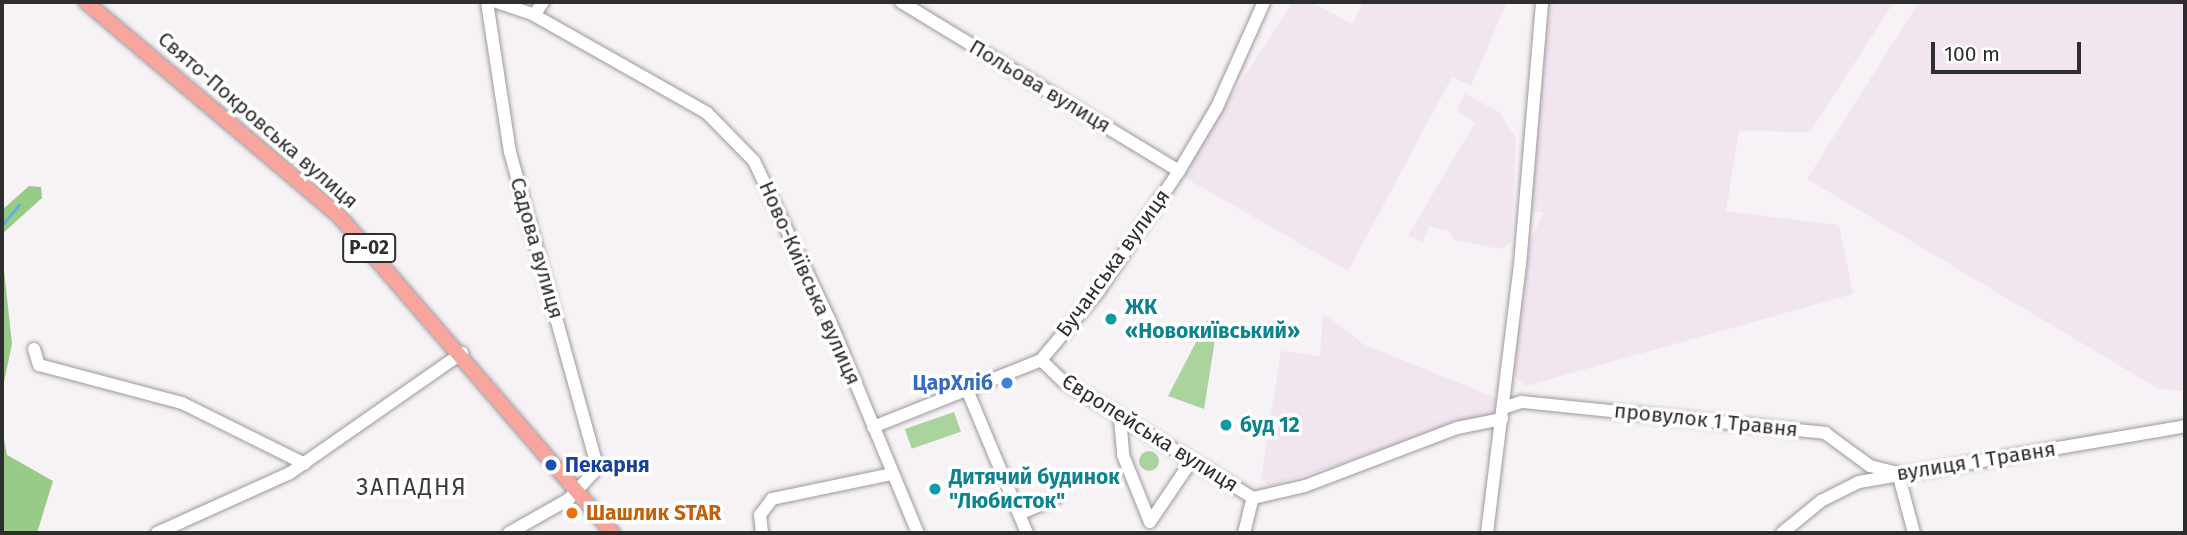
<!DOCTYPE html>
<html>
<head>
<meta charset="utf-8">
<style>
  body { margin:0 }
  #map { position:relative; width:2187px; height:535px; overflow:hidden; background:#f7f2f6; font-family:"Fira Sans",sans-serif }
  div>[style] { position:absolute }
  .built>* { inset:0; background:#f1e5ef }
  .green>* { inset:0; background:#abd39e; transform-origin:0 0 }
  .round { border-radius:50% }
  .forest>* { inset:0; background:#98ca88 }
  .stream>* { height:2.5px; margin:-1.25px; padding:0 1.25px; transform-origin:1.25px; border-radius:1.25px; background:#61b1e1 }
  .roads { filter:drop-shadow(0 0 2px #9d999c) drop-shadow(0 0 2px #9d999c) }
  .minor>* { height:12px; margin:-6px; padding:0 6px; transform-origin:6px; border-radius:6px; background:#fff }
  .major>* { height:14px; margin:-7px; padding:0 7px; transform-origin:7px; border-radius:7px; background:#f7a59d }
  .dots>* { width:19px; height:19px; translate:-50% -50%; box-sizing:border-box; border:4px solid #fff; border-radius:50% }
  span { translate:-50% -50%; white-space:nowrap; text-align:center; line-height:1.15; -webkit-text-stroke:7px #fff; paint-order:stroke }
  .shield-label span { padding:2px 5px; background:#fff; border:2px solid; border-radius:5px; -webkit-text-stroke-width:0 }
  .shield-label { font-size:19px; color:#2f2e2f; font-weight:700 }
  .street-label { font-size:21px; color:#2f2e2f }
  .culture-label { font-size:21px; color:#0d838f; font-weight:700 }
  .left { translate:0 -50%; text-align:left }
  .shop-label { font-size:21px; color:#366cbe; font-weight:700 }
  .right { translate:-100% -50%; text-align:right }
  .transit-label { font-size:21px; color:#164399; font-weight:700 }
  .food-label { font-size:21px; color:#c56008; font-weight:700 }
  .neighbourhood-label { font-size:23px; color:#3d3a3d; letter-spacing:2px }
  .frame { position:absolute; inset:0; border:4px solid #2f2e2f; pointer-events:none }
  .scale { position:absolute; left:1931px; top:42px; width:150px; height:32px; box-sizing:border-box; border:4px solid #2f2e2f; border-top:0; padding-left:9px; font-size:21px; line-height:24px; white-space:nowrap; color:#2f2e2f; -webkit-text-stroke:5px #fff; paint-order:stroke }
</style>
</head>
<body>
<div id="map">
  <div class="built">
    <i style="clip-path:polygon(1293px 2px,1311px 2px,1353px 24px,1363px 2px,1507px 2px,1471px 86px,1452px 77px,1348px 271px,1180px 175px)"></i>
    <i style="clip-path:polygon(1550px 2px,1894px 2px,1810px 132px,1739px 131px,1726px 211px,1839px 225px,1853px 294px,1525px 386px,1513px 374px,1530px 240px,1544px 213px,1529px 208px)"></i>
    <i style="clip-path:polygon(1919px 2px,2185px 2px,2185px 391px,2157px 388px,1807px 179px)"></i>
    <i style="clip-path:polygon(1465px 94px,1499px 112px,1516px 138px,1511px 243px,1500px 249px,1454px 240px,1449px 231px,1429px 226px,1423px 242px,1408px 236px,1475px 123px,1456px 110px)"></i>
    <i style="clip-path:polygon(1323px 313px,1363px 344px,1496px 398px,1494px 415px,1270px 486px,1261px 479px,1281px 351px,1320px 356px)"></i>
  </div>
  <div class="green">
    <i style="clip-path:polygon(1208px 319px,1218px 321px,1204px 409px,1168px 396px)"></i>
    <i style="left:954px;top:412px;width:21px;height:52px;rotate:71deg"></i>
    <i class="round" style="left:1139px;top:451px;width:20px;height:20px"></i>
  </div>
  <div class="forest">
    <i style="clip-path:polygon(29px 186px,41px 187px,42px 198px,2px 234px,2px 210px)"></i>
    <i style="clip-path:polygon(2px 252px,12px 344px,2px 391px)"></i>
    <i style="clip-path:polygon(2px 430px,7px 455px,53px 481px,37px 533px,2px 533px)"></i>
  </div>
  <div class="stream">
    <i style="left:2px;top:225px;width:26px;rotate:-50deg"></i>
  </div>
  <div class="roads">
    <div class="minor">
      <i style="left:487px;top:2px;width:152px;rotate:81.3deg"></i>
      <i style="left:510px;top:152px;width:319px;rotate:74.5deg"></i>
      <i style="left:595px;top:459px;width:14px;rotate:98deg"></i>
      <i style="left:593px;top:473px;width:35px;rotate:133deg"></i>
      <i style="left:569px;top:499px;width:69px;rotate:150.5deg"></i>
      <i style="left:497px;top:2px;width:39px;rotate:19deg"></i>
      <i style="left:534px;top:15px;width:199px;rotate:29.5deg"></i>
      <i style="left:707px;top:113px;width:67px;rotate:45.6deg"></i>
      <i style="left:754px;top:161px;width:177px;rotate:64.6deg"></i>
      <i style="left:830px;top:321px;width:230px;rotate:67.5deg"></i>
      <i style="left:901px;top:2px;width:325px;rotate:31.3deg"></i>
      <i style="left:534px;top:15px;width:16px;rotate:-55deg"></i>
      <i style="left:34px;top:349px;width:17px;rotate:73deg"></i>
      <i style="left:39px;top:365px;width:148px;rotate:14.9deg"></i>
      <i style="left:182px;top:403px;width:137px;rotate:26.4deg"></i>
      <i style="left:1041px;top:360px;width:32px;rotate:44deg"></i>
      <i style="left:1064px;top:382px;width:222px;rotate:31.5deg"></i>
      <i style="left:1253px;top:498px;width:53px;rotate:-13deg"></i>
      <i style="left:1305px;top:486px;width:163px;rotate:-20.9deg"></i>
      <i style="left:1457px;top:428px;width:46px;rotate:-11.3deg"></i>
      <i style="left:968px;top:392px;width:153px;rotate:67.3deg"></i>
      <i style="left:1503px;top:408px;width:20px;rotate:-18deg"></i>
      <i style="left:1522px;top:402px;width:305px;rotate:5.8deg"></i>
      <i style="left:1825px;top:433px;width:56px;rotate:36.3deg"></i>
      <i style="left:1870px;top:466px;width:29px;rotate:14deg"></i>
      <i style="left:1898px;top:473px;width:62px;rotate:75.1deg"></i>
      <i style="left:1120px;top:418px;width:37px;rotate:85deg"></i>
      <i style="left:1123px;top:455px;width:72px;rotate:68.1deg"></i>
      <i style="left:1150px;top:522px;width:71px;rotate:-55.9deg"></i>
      <i style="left:873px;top:427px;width:181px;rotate:-21.7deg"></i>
      <i style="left:1041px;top:360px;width:89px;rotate:-50deg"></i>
      <i style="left:1098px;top:292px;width:146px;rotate:-56.2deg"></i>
      <i style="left:1179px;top:171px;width:74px;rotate:-59.3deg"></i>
      <i style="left:1217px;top:107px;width:115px;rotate:-65.9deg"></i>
      <i style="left:1019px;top:514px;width:39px;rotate:-23deg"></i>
      <i style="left:157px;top:533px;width:146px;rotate:-24.3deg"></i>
      <i style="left:290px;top:473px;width:210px;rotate:-34.9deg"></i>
      <i style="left:762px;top:533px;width:18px;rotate:-96deg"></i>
      <i style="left:760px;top:515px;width:20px;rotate:-53deg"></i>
      <i style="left:772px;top:499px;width:123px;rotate:-11.8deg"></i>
      <i style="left:1244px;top:533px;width:36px;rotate:-76deg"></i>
      <i style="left:1487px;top:533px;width:270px;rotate:-83deg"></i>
      <i style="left:1520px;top:265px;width:264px;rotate:-85.2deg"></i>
      <i style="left:1782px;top:533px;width:50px;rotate:-39.4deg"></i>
      <i style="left:1821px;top:501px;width:42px;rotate:-26.6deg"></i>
      <i style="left:1859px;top:482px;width:331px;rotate:-9.7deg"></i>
    </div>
    <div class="major">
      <i style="left:86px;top:2px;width:333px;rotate:40.2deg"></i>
      <i style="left:340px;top:217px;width:418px;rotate:49.2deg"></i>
    </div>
  </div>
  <div class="dots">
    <i style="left:1111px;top:319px;background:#0f9aa8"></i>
    <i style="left:1007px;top:383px;background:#3f7fe0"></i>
    <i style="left:1226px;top:425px;background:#0f9aa8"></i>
    <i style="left:551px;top:465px;background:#1a4fb4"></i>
    <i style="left:935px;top:489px;background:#0f9aa8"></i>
    <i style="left:572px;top:513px;background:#e8710a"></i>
  </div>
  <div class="shield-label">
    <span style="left:369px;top:248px">Р-02</span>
  </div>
  <div class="street-label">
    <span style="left:1040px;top:86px;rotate:31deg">Польова вулиця</span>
    <span style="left:258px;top:120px;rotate:41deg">Свято-Покровська вулиця</span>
    <span style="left:537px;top:248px;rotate:74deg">Садова вулиця</span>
    <span style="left:1113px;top:263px;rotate:-54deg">Бучанська вулиця</span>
    <span style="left:810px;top:283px;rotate:66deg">Ново-Київська вулиця</span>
    <span style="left:1706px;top:420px;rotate:6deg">провулок 1 Травня</span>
    <span style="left:1150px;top:433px;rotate:32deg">Європейська вулиця</span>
    <span style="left:1976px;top:461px;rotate:-9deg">вулиця 1 Травня</span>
  </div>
  <div class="culture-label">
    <span class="left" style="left:1125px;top:319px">ЖК<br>«Новокиївський»</span>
    <span class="left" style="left:1240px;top:425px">буд 12</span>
    <span class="left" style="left:949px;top:489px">Дитячий будинок<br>"Любисток"</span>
  </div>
  <div class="shop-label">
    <span class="right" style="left:993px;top:383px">ЦарХліб</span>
  </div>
  <div class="transit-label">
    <span class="left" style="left:565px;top:465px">Пекарня</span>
  </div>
  <div class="food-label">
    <span class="left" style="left:586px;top:513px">Шашлик STAR</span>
  </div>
  <div class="neighbourhood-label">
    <span style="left:412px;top:487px">ЗАПАДНЯ</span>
  </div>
  <div class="frame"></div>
  <div class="scale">100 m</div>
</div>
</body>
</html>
